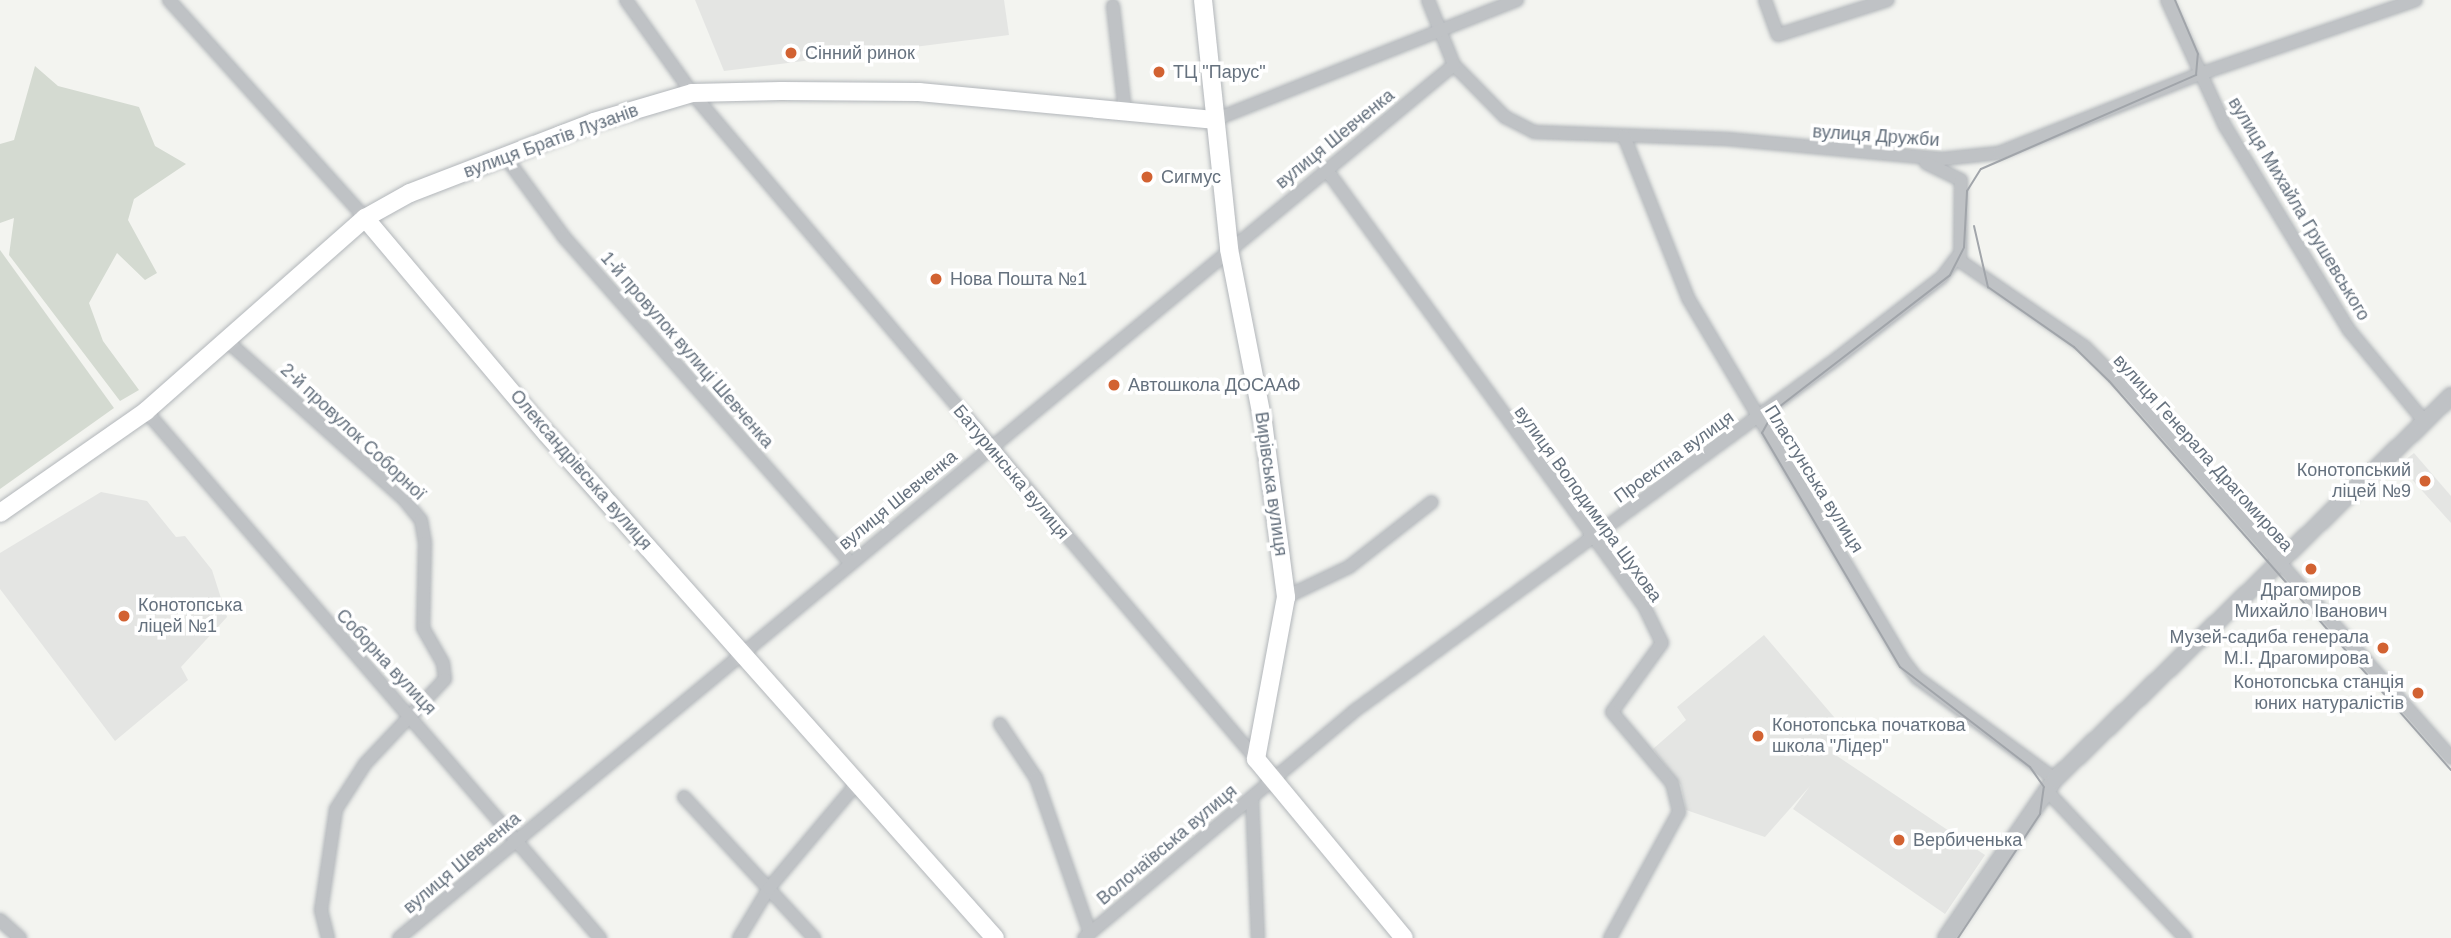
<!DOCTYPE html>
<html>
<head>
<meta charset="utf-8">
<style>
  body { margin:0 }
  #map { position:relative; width:2451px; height:938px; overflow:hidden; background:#f3f4f0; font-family:Arial,sans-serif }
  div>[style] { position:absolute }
  .built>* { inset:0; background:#e4e5e3 }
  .green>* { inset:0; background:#d4dad1 }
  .roads { filter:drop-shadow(0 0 2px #b2b6ba) drop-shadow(0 0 2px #b2b6ba) }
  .minor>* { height:12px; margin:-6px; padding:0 6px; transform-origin:6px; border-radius:6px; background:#bfc2c5 }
  .tertiary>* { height:16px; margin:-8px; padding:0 8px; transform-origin:8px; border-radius:8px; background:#bfc2c5 }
  .secondary>* { height:18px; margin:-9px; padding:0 9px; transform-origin:9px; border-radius:9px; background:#fff }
  .tram>* { height:2px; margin:-1px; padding:0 1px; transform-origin:1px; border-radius:1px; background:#a1a5aa }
  .dots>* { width:19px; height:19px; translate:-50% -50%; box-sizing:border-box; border:4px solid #fff; border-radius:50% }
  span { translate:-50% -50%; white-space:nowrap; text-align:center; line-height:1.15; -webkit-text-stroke:7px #fff; paint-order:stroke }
  .poi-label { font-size:18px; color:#65717e }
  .left { translate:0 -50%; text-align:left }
  .right { translate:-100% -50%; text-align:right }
  .street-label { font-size:18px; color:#65717e }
</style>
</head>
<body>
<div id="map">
  <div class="built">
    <i style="clip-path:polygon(695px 0,1004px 0,1009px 35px,724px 71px)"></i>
    <i style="clip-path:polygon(2414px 453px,2451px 496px,2451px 523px,2399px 465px)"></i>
    <i style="clip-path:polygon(101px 492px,147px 501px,176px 537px,185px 536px,212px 570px,227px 617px,181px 667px,188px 680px,115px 741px,0 589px,0 553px)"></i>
    <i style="clip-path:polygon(1764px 635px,1846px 731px,1849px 741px,1837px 756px,1985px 855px,1945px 914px,1793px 809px,1810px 786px,1765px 837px,1686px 810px,1681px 785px,1653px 749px,1686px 720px,1677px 707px)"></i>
  </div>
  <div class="green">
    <i style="clip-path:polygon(35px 66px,58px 86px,139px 107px,155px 146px,186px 164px,134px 199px,128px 220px,157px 273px,145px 280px,117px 253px,89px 303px,103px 341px,139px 390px,120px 401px,9px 255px,14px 218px,0 223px,0 144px,14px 140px)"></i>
    <i style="clip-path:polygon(0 250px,114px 408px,0 489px)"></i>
  </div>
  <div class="roads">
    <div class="minor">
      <i style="left:169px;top:0;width:293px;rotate:48deg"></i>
      <i style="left:626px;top:0;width:114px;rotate:54.6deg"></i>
      <i style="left:692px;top:93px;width:873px;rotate:49.74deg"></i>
      <i style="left:1428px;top:0;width:70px;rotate:68.2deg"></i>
      <i style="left:1454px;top:65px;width:73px;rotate:45.6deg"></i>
      <i style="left:1505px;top:117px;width:33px;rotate:27deg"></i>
      <i style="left:1534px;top:132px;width:193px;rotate:2.1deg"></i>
      <i style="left:1727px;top:139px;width:216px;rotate:5.3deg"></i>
      <i style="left:1942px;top:159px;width:57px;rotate:-6deg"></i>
      <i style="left:1999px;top:153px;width:216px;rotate:-21.5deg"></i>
      <i style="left:2200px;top:74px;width:228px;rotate:-18.9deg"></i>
      <i style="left:1765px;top:0;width:37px;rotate:70deg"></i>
      <i style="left:1778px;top:35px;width:115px;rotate:-17.7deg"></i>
      <i style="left:2167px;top:0;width:139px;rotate:65.3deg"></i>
      <i style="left:2225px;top:126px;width:239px;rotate:58.7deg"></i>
      <i style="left:2349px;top:330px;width:118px;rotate:50.5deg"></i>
      <i style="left:1113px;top:6px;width:106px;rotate:83.5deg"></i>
      <i style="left:1214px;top:120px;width:326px;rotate:-21.6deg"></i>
      <i style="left:1624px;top:136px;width:174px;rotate:68.4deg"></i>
      <i style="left:1688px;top:298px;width:420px;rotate:59.3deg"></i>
      <i style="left:1902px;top:659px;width:24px;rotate:52deg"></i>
      <i style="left:1917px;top:678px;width:171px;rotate:36.2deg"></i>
      <i style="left:504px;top:155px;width:102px;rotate:53.8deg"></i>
      <i style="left:564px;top:237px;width:433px;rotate:48.7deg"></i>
      <i style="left:1926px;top:163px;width:39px;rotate:26deg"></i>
      <i style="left:1961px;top:180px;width:81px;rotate:90.7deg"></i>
      <i style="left:1960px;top:261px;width:152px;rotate:34.5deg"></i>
      <i style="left:2085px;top:347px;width:64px;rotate:45deg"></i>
      <i style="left:2130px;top:392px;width:487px;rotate:48.7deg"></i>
      <i style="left:1326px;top:169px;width:540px;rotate:53.96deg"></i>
      <i style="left:1644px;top:606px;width:41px;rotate:64.1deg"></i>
      <i style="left:1662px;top:643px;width:85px;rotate:125.9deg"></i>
      <i style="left:1612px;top:712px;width:93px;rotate:49.8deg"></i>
      <i style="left:1672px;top:783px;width:30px;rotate:76deg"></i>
      <i style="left:1679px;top:812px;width:144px;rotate:118.7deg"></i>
      <i style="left:226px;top:340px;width:237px;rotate:41.8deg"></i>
      <i style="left:403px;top:498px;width:28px;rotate:51deg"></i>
      <i style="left:421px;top:520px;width:23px;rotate:80deg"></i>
      <i style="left:425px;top:543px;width:85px;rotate:91.3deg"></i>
      <i style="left:423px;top:628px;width:40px;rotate:60.3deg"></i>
      <i style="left:443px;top:663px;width:16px;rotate:83deg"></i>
      <i style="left:445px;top:679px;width:117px;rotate:133.3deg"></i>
      <i style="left:365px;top:764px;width:54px;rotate:122.8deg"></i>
      <i style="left:336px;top:809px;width:102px;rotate:98.4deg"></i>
      <i style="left:321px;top:910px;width:29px;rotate:76deg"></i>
      <i style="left:146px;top:411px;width:696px;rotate:49.26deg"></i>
      <i style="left:1286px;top:597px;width:70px;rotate:-25.5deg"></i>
      <i style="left:1349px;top:567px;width:105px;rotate:-38.1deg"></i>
      <i style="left:1000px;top:724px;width:65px;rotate:56.3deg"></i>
      <i style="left:1036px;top:778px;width:164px;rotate:70.8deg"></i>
      <i style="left:2047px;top:791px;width:202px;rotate:46.8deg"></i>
      <i style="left:684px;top:797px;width:192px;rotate:47.3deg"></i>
      <i style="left:1252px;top:797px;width:141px;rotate:87.6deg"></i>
      <i style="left:0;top:920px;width:27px;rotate:42deg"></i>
      <i style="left:399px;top:938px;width:1369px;rotate:-39.61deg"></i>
      <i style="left:739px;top:938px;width:58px;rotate:-59deg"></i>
      <i style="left:769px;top:888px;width:137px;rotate:-50deg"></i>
      <i style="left:1084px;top:938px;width:351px;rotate:-40deg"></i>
      <i style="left:1353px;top:712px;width:597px;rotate:-36.14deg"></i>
      <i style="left:1835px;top:360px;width:135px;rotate:-37.8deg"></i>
      <i style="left:1942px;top:277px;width:25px;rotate:-53deg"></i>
    </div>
    <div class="tertiary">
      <i style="left:1946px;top:938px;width:193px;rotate:-55.6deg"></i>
      <i style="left:2055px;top:779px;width:551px;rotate:-44.04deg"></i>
    </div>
    <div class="secondary">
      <i style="left:1203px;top:0;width:250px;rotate:84deg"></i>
      <i style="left:1229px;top:249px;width:176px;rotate:78.9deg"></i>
      <i style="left:1263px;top:422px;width:177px;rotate:82.5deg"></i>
      <i style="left:1286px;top:597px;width:165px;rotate:100.5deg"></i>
      <i style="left:1256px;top:759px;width:232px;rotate:50.4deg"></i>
      <i style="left:365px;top:218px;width:282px;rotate:49.9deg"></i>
      <i style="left:547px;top:434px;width:674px;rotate:48.37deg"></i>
      <i style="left:0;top:513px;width:178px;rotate:-34.9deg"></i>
      <i style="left:146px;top:411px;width:292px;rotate:-41.4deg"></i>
      <i style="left:365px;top:218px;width:51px;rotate:-29.1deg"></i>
      <i style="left:410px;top:193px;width:197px;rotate:-21.1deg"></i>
      <i style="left:594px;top:122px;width:102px;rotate:-16.5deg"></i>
      <i style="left:692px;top:93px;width:89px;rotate:-1.3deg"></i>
      <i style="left:781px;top:91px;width:138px;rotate:0.4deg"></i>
      <i style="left:919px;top:92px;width:296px;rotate:5.4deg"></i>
    </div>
  </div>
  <div class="tram">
    <i style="left:1974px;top:226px;width:63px;rotate:77.1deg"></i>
    <i style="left:1988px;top:287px;width:105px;rotate:34.9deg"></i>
    <i style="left:2074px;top:347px;width:49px;rotate:44.2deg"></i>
    <i style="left:2109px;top:381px;width:518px;rotate:48.68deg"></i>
    <i style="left:1958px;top:938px;width:149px;rotate:-56.5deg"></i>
    <i style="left:2040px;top:814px;width:27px;rotate:-82deg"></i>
    <i style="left:2044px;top:787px;width:24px;rotate:-125deg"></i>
    <i style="left:2030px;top:767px;width:164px;rotate:-142.4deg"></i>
    <i style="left:1900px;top:667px;width:272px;rotate:-120.5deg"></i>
    <i style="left:1762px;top:433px;width:26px;rotate:-61deg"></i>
    <i style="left:1775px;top:410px;width:221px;rotate:-37.6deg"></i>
    <i style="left:1950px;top:275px;width:31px;rotate:-63deg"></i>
    <i style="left:1964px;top:247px;width:56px;rotate:-86.9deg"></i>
    <i style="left:1967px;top:191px;width:26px;rotate:-58deg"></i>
    <i style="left:1981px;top:169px;width:235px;rotate:-23.6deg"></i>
    <i style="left:2196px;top:75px;width:21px;rotate:-85deg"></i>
    <i style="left:2198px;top:54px;width:59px;rotate:-113.1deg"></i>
  </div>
  <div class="dots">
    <i style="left:791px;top:53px;background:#d26232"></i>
    <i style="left:1159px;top:72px;background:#d26232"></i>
    <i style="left:1147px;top:177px;background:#d26232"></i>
    <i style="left:936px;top:279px;background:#d26232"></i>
    <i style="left:1114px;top:385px;background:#d26232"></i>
    <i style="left:2425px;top:481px;background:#d26232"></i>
    <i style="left:2311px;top:569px;background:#d26232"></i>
    <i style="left:124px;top:616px;background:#d26232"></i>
    <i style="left:2383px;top:648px;background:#d26232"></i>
    <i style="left:2418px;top:693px;background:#d26232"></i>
    <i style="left:1758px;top:736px;background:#d26232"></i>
    <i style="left:1899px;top:840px;background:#d26232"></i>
  </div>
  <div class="poi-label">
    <span class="left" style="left:805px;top:53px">Сінний ринок</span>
    <span class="left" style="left:1173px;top:72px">ТЦ "Парус"</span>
    <span class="left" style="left:1161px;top:177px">Сигмус</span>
    <span class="left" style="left:950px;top:279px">Нова Пошта №1</span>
    <span class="left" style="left:1128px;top:385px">Автошкола ДОСААФ</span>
    <span class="right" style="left:2411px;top:481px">Конотопський<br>ліцей №9</span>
    <span style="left:2311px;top:601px">Драгомиров<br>Михайло Іванович</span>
    <span class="left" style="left:138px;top:616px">Конотопська<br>ліцей №1</span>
    <span class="right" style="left:2369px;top:648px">Музей-садиба генерала<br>М.І. Драгомирова</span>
    <span class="right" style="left:2404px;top:693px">Конотопська станція<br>юних натуралістів</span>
    <span class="left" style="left:1772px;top:736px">Конотопська початкова<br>школа "Лідер"</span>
    <span class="left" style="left:1913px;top:840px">Вербиченька</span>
  </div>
  <div class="street-label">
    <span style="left:1876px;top:136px;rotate:4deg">вулиця Дружби</span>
    <span style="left:1335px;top:139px;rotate:-39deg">вулиця Шевченка</span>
    <span style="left:551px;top:141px;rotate:-20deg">вулиця Братів Лузанів</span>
    <span style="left:2299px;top:209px;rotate:59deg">вулиця Михайла Грушевського</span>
    <span style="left:687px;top:350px;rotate:49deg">1-й провулок вулиці Шевченка</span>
    <span style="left:353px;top:432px;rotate:43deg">2-й провулок Соборної</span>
    <span style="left:2203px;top:453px;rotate:48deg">вулиця Генерала Драгомирова</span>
    <span style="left:1674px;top:457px;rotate:-36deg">Проектна вулиця</span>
    <span style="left:581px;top:470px;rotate:49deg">Олександрівська вулиця</span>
    <span style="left:1011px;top:472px;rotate:50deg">Батуринська вулиця</span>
    <span style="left:1814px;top:479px;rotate:58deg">Пластунська вулиця</span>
    <span style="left:1271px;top:484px;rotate:82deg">Вирівська вулиця</span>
    <span style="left:898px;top:500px;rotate:-39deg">вулиця Шевченка</span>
    <span style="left:1588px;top:504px;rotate:54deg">вулиця Володимира Шухова</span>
    <span style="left:386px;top:662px;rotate:47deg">Соборна вулиця</span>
    <span style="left:1167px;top:845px;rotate:-40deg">Волочаївська вулиця</span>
    <span style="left:462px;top:863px;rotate:-40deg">вулиця Шевченка</span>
  </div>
</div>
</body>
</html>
